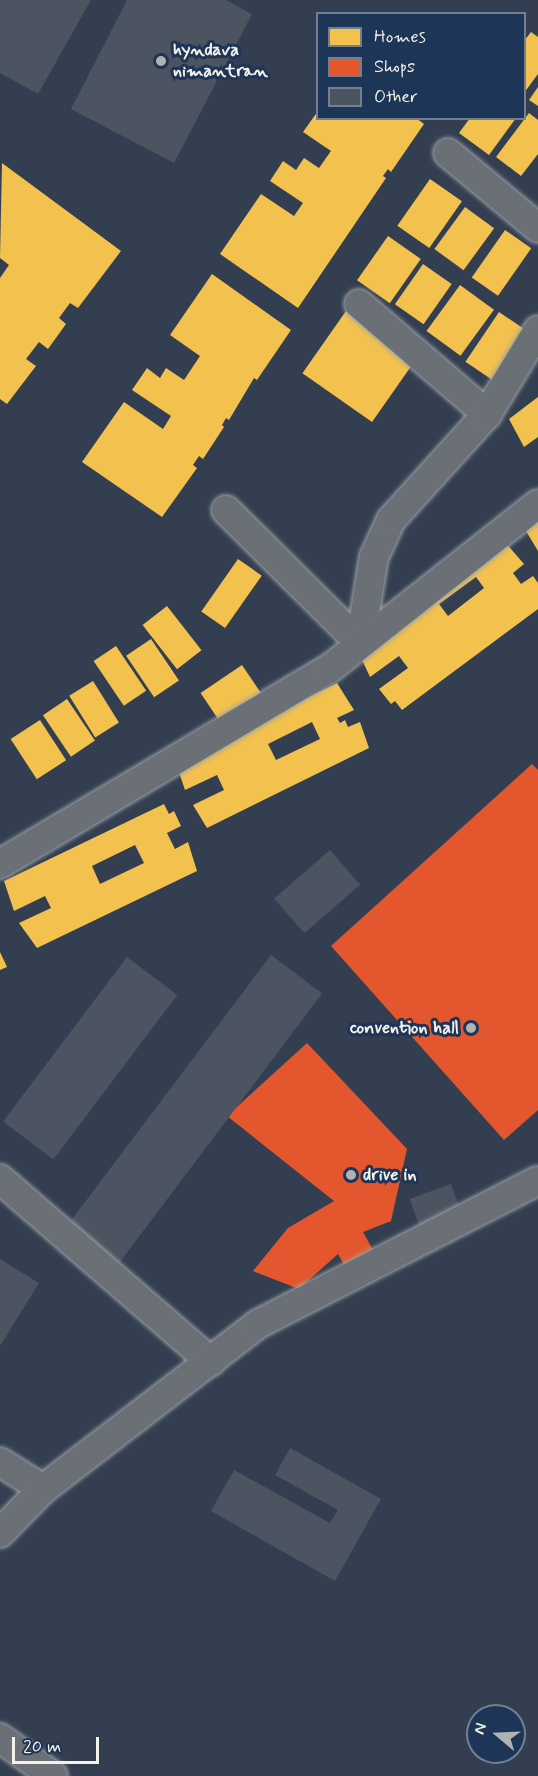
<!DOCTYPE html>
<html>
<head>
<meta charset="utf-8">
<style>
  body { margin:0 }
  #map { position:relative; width:538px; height:1776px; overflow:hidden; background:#333f50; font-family:Mynerve,sans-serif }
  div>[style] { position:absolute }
  .homes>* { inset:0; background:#f2c14e; transform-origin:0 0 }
  .shops>* { inset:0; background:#e4572e }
  .building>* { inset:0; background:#4b5460; transform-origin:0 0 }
  .roads { filter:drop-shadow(0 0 2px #9ba0a6) drop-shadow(0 0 2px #9ba0a6) }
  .minor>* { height:28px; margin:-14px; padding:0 14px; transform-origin:14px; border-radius:14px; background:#6b7077 }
  .dots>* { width:16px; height:16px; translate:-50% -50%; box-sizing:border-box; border:3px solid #1d3557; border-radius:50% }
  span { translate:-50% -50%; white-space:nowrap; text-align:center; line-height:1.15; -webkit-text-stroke:6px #1d3557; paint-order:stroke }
  .poi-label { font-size:18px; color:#f4f1e8; font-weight:700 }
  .left { translate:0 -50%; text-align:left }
  .right { translate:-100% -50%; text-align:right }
  .legend { position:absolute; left:316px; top:12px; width:210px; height:108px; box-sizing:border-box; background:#1d3557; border:2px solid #738091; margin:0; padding:8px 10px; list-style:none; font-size:18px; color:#f4f1e8 }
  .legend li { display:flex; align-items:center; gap:12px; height:30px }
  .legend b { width:30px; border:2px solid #738091 }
  .north { position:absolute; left:466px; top:1704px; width:60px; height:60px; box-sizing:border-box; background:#1d3557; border:2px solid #738091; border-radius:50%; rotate:289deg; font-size:16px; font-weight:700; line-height:24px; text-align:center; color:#f4f1e8 }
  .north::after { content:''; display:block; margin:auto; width:21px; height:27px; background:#b0b3b3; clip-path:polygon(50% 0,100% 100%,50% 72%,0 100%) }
  .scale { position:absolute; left:12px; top:1737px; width:87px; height:27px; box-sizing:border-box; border:3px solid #f4f1e8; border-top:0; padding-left:8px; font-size:18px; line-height:21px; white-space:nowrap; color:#f4f1e8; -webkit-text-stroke:4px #1d3557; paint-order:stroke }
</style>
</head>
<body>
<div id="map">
  <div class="homes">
    <i style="clip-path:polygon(531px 32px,538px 37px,538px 74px,524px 93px,524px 41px)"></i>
    <i style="clip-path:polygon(538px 87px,538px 106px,529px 100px)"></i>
    <i style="clip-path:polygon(318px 111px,318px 118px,416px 118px,424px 124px,391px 172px,388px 169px,383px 176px,386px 178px,298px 308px,220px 254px,261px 194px,294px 216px,303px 203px,270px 181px,283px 161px,296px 170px,304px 158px,319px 168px,331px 151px,303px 132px)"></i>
    <i style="clip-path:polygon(529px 113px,538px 120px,538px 154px,521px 176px,496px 157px)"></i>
    <i style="clip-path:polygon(470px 118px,516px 118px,489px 155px,459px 133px)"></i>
    <i style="clip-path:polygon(2px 163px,121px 251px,78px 308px,70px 303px,59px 318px,66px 324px,48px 349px,39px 342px,26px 359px,36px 366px,7px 404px,0 399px,0 278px,9px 265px,0 258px)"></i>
    <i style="left:430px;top:179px;width:39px;height:57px;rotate:35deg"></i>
    <i style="left:465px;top:207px;width:36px;height:52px;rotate:36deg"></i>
    <i style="left:505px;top:230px;width:32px;height:58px;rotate:35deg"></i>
    <i style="left:388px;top:236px;width:40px;height:54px;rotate:35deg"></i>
    <i style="left:423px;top:264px;width:35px;height:49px;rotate:35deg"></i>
    <i style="clip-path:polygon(212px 274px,291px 330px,257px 380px,254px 378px,229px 420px,226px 418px,222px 425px,224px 427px,203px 459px,199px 456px,193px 465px,197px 468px,162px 517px,82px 462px,124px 402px,163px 429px,171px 416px,132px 390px,147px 368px,160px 378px,166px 368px,184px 380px,200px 356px,170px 335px)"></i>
    <i style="left:460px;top:285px;width:42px;height:57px;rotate:36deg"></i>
    <i style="left:346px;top:311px;width:85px;height:76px;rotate:35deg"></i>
    <i style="left:499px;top:312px;width:37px;height:60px;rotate:34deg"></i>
    <i style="clip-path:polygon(538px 397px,538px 437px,524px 447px,509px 419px)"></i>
    <i style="clip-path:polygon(538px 515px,538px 551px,523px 526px)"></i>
    <i style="clip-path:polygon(evenodd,504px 541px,524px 564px,513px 573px,521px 584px,533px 576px,538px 583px,538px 609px,402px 710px,395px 701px,391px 704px,379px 689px,408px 668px,399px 656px,370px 677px,357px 649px,504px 541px,476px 577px,484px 588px,448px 616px,439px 604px,476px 577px)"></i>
    <i style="left:238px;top:559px;width:29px;height:64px;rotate:35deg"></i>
    <i style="left:167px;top:606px;width:56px;height:31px;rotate:52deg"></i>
    <i style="left:151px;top:639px;width:50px;height:30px;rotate:56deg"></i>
    <i style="left:116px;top:646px;width:54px;height:27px;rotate:56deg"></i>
    <i style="left:242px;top:665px;width:41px;height:50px;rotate:56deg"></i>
    <i style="left:93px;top:681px;width:49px;height:28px;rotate:58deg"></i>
    <i style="clip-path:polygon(evenodd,337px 683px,354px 710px,337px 718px,340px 723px,345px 720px,348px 727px,360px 722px,369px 748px,207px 828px,193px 805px,224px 790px,217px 775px,185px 790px,176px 763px,337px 683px,312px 722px,320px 739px,276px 760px,268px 744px,312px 722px)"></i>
    <i style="left:67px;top:699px;width:50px;height:29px;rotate:56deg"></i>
    <i style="left:40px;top:720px;width:48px;height:35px;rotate:57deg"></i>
    <i style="clip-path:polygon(evenodd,164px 804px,169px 814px,174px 811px,181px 826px,167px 833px,175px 849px,188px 842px,197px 871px,37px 948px,19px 923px,51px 908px,45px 896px,14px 911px,4px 881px,164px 804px,135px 845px,144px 863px,100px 884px,92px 866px,135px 845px)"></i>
    <i style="clip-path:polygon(0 952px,7px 967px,0 970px)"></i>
  </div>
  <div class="shops">
    <i style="clip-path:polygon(532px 764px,538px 770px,538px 1110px,504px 1140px,331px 946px)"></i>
    <i style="clip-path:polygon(307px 1043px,407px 1149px,391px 1221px,363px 1232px,378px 1259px,349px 1273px,338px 1254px,299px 1289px,253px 1271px,288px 1228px,334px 1201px,227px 1116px)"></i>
  </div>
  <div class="building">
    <i style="clip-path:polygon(0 0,91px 0,38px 94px,0 73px)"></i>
    <i style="clip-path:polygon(127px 0,226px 0,252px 14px,174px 163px,71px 109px)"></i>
    <i style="left:330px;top:850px;width:46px;height:74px;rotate:49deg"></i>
    <i style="left:271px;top:955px;width:64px;height:337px;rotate:37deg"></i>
    <i style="left:127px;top:957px;width:63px;height:206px;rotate:37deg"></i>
    <i style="left:451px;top:1184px;width:30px;height:44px;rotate:70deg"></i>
    <i style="clip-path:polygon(0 1259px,39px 1283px,0 1346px)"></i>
    <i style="clip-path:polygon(290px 1448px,381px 1499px,335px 1581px,211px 1511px,234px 1470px,330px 1523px,338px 1510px,275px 1475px)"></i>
  </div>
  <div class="roads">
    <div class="minor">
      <i style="left:448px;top:153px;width:117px;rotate:39.8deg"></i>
      <i style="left:359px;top:304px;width:169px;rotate:40.7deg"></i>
      <i style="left:226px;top:510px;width:189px;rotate:44.8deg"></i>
      <i style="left:360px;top:643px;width:87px;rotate:-80.8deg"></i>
      <i style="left:374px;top:557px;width:41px;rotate:-65.3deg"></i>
      <i style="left:391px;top:520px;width:143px;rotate:-47.8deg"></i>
      <i style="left:487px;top:414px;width:98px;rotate:-58.7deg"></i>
      <i style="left:0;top:864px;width:382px;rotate:-30.7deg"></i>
      <i style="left:329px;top:669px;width:266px;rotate:-38.3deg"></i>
      <i style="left:0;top:1179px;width:279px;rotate:40.9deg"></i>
      <i style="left:0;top:1462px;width:51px;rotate:32.1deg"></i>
      <i style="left:0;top:1533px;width:62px;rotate:-45.7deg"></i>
      <i style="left:43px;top:1489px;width:271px;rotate:-37.5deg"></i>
      <i style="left:258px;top:1324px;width:314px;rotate:-27.1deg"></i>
      <i style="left:0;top:1738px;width:65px;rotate:35.6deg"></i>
    </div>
  </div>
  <div class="dots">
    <i style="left:161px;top:61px;background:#b0b3b3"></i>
    <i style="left:471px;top:1028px;background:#b0b3b3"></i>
    <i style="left:351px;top:1175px;background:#b0b3b3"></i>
  </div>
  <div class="poi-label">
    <span class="left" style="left:173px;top:61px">hyndava<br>nimantran</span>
    <span class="right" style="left:459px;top:1028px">convention hall</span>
    <span class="left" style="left:363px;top:1175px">drive in</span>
  </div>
  <ul class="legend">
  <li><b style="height:16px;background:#f2c14e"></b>Homes</li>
  <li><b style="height:16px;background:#e4572e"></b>Shops</li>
  <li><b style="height:16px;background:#4b5460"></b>Other</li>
  </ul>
  <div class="north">N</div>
  <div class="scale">20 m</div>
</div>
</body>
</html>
